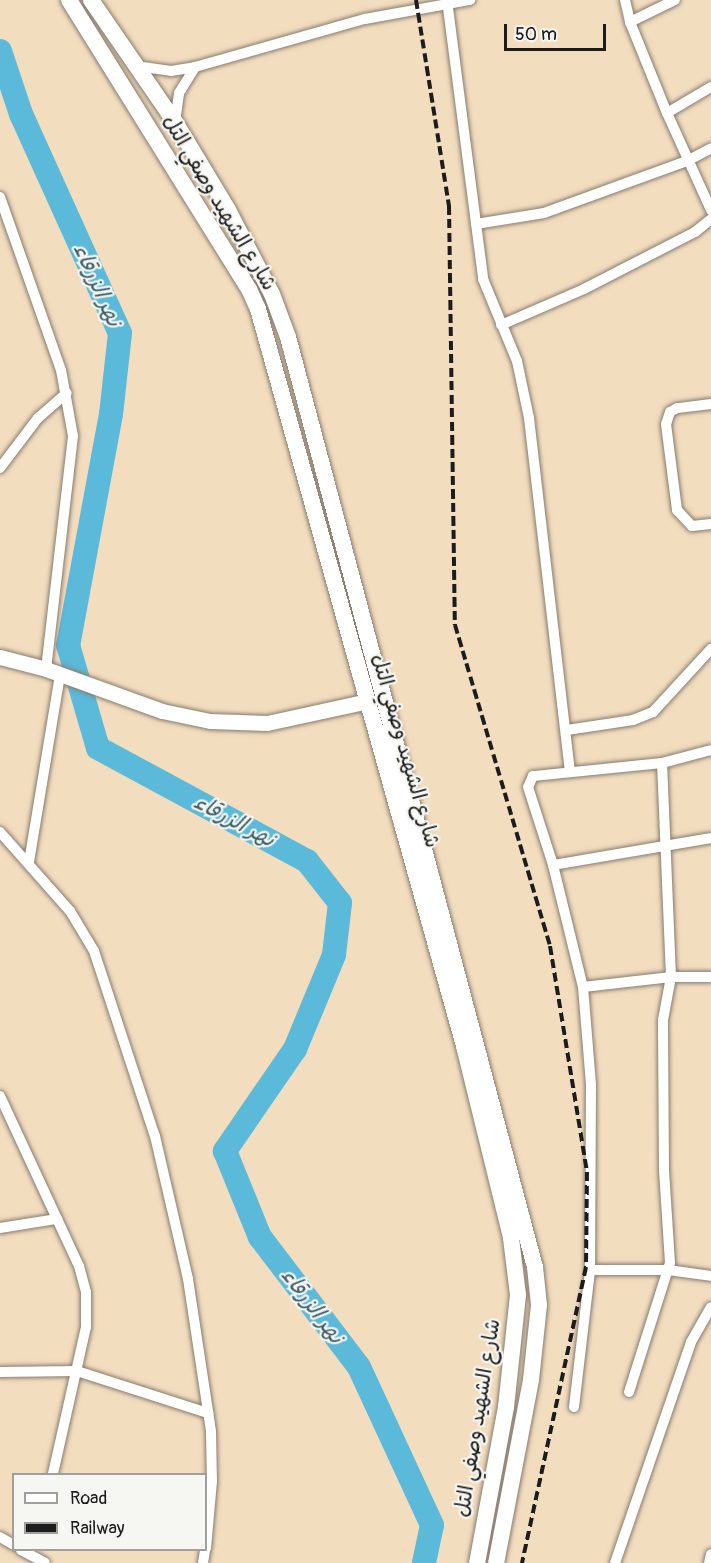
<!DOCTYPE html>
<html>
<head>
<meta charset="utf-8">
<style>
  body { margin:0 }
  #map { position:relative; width:711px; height:1563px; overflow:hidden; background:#f3ddbf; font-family:Pangolin,"Playpen Sans Arabic",sans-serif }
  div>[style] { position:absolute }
  .river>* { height:24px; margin:-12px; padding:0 12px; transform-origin:12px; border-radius:12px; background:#5bb9d9 }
  .roads { filter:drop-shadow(0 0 2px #887c6e) drop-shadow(0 0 2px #887c6e) }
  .street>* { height:10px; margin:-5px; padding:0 5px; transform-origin:5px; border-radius:5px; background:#fff }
  .secondary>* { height:15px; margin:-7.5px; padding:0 7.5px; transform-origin:7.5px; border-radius:7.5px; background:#fff }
  .primary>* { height:16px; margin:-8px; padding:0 8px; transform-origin:8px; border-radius:8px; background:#fff }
  .rail>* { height:4px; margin-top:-2px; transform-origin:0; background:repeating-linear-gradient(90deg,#1c1c1c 0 9px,transparent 0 13.5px) }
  span { translate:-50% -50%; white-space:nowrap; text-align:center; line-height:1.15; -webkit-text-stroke:4.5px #f6f6f2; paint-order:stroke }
  .street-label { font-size:21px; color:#1c1c1c }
  .water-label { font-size:22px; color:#355b68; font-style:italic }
  .legend { position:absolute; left:12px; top:1473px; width:195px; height:78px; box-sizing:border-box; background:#f6f6f2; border:2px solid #9f9f9c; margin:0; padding:8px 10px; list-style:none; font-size:18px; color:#1c1c1c }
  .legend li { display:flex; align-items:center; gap:12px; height:30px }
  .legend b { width:30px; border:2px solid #9f9f9c }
  .scale { position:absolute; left:504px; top:24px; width:102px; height:27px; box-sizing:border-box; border:3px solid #1c1c1c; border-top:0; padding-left:8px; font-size:18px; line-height:21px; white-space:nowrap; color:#1c1c1c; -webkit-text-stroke:4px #f6f6f2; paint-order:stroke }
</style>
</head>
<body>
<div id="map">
  <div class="river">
    <i style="left:0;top:51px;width:66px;rotate:71.6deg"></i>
    <i style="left:21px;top:114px;width:240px;rotate:65.7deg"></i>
    <i style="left:120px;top:333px;width:81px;rotate:96.3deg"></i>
    <i style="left:111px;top:414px;width:235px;rotate:100.5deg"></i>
    <i style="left:68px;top:645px;width:107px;rotate:73.8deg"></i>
    <i style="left:98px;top:748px;width:238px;rotate:28.4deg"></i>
    <i style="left:307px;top:861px;width:53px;rotate:51.8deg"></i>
    <i style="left:340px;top:903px;width:52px;rotate:96.6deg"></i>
    <i style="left:334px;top:955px;width:102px;rotate:112.5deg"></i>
    <i style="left:295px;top:1049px;width:124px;rotate:124.5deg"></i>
    <i style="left:225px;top:1151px;width:93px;rotate:67.9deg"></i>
    <i style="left:260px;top:1237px;width:163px;rotate:52.7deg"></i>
    <i style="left:359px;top:1367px;width:174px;rotate:65.2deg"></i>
    <i style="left:432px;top:1525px;width:39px;rotate:102deg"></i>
  </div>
  <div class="roads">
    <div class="street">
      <i style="left:447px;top:0;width:281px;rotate:82.6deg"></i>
      <i style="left:483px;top:279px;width:89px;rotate:67.5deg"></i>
      <i style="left:517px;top:361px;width:58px;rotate:78.1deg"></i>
      <i style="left:529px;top:418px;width:356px;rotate:83.4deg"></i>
      <i style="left:625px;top:0;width:23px;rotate:77deg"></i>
      <i style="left:630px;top:22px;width:98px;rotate:67.9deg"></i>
      <i style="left:667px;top:113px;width:107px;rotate:65.6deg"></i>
      <i style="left:630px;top:22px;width:50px;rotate:-26.1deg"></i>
      <i style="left:136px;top:66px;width:35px;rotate:8deg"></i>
      <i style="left:171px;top:71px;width:24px;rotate:-9deg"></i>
      <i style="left:195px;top:67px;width:177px;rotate:-15.8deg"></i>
      <i style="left:365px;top:19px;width:107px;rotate:-10.3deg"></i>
      <i style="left:667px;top:113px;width:51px;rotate:-30.6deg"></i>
      <i style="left:175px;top:122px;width:29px;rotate:-82deg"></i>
      <i style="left:179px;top:93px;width:31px;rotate:-58deg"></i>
      <i style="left:0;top:197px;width:183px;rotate:70.6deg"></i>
      <i style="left:61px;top:370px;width:67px;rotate:79.7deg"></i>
      <i style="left:73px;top:436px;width:235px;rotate:96.6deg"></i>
      <i style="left:476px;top:224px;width:69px;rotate:-9.2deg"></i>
      <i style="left:544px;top:213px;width:152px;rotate:-20deg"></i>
      <i style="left:687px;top:161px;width:27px;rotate:-28deg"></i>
      <i style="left:501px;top:325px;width:90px;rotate:-23.4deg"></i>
      <i style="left:584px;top:289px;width:125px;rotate:-27.2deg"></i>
      <i style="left:695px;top:232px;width:21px;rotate:-39deg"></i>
      <i style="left:711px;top:404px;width:34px;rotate:173deg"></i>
      <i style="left:677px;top:408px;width:8px;rotate:150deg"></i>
      <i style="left:670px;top:412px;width:13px;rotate:108deg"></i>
      <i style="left:666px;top:424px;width:87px;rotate:82.7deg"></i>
      <i style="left:677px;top:510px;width:22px;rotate:47deg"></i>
      <i style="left:692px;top:526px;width:19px;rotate:-6deg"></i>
      <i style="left:0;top:468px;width:63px;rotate:-52.8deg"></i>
      <i style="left:38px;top:418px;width:38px;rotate:-41deg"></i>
      <i style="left:567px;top:730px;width:67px;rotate:-8.6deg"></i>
      <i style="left:633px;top:720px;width:22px;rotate:-22deg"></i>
      <i style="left:653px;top:712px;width:86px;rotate:-47.4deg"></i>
      <i style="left:711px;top:750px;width:51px;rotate:165.1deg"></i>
      <i style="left:662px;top:763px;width:130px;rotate:174.2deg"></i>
      <i style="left:533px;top:776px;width:12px;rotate:114deg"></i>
      <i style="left:528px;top:787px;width:82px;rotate:72.2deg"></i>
      <i style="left:553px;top:865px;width:126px;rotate:76.2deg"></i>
      <i style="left:583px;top:987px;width:98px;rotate:85.3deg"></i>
      <i style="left:591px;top:1085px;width:185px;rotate:90.3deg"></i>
      <i style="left:590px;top:1270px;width:78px"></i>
      <i style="left:668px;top:1270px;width:43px;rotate:7.9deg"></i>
      <i style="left:0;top:832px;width:106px;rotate:48.5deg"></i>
      <i style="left:70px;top:911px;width:47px;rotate:59deg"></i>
      <i style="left:94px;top:951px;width:195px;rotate:71.8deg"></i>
      <i style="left:155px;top:1136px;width:147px;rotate:77deg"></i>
      <i style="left:188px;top:1279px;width:154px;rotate:81.4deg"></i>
      <i style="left:211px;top:1431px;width:50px;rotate:88.9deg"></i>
      <i style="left:212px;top:1481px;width:67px;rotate:95.1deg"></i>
      <i style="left:29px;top:862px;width:191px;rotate:-80.6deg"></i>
      <i style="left:553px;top:865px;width:160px;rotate:-9.7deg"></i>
      <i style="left:583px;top:987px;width:89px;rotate:-6.5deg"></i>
      <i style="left:671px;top:977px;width:40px"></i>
      <i style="left:0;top:1096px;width:187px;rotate:65.1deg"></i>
      <i style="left:79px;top:1266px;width:27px;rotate:75deg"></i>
      <i style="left:86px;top:1292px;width:35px;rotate:90deg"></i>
      <i style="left:86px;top:1327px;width:151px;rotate:102.7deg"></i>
      <i style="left:0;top:1228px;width:58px;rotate:-9deg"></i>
      <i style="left:0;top:1372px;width:77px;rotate:-0.7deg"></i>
      <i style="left:77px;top:1371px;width:138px;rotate:17.8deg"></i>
      <i style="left:629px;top:1392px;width:135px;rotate:-72.4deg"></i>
      <i style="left:670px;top:1263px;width:92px;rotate:-93.7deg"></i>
      <i style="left:664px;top:1171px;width:151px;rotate:-90.4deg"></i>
      <i style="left:663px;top:1020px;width:44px;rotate:-79.5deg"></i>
      <i style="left:671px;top:977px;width:214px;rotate:-92.4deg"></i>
      <i style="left:574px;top:1407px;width:138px;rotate:-83.3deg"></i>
      <i style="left:0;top:1537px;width:16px;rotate:30deg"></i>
      <i style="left:21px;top:1550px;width:27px;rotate:28deg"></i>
      <i style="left:203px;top:1563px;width:13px;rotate:-81deg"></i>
      <i style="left:615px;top:1563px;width:234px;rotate:-71deg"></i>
      <i style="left:691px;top:1342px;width:40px;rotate:-60.3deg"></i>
      <i style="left:709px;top:1563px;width:9px;rotate:-77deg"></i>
    </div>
    <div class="secondary">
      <i style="left:0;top:657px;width:48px;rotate:14.6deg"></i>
      <i style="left:46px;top:669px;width:123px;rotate:19.9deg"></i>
      <i style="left:162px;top:711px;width:49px;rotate:11.8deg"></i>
      <i style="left:210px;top:721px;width:57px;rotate:2deg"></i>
      <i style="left:267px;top:723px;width:103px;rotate:-12.3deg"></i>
    </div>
    <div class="primary">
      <i style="left:69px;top:0;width:340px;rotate:58.1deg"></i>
      <i style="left:249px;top:289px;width:22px;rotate:66deg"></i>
      <i style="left:258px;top:309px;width:765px;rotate:74.38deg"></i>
      <i style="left:464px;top:1046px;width:198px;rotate:76.2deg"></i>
      <i style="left:511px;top:1238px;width:57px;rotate:83deg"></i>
      <i style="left:518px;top:1295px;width:113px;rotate:96.1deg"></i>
      <i style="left:506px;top:1407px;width:159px;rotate:100.5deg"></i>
      <i style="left:91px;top:0;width:148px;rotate:55.5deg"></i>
      <i style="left:175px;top:122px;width:103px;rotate:58.9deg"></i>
      <i style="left:228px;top:210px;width:95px;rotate:62.4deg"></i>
      <i style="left:272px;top:294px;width:46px;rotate:69.6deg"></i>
      <i style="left:288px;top:337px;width:962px;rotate:75.13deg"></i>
      <i style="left:535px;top:1267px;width:38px;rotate:84deg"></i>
      <i style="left:539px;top:1305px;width:75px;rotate:96.1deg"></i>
      <i style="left:531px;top:1380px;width:186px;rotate:100.8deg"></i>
    </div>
  </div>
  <div class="rail">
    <i style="left:416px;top:0;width:209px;rotate:80.9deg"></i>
    <i style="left:449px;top:206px;width:419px;rotate:89.2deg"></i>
    <i style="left:455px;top:625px;width:335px;rotate:73.5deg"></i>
    <i style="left:550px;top:946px;width:229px;rotate:80.7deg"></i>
    <i style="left:587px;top:1172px;width:95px;rotate:90.6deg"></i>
    <i style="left:586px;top:1267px;width:303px;rotate:102.2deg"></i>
  </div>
  <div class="street-label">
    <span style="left:219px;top:203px;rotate:59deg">شارع الشهيد وصفي التل</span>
    <span style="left:405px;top:751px;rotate:74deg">شارع الشهيد وصفي التل</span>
    <span style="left:478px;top:1418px;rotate:-81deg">شارع الشهيد وصفي التل</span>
  </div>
  <div class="water-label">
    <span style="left:97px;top:285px;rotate:66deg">نهر الزرقاء</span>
    <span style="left:234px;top:821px;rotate:28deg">نهر الزرقاء</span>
    <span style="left:312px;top:1306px;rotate:53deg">نهر الزرقاء</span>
  </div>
  <ul class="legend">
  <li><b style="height:8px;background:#fff"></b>Road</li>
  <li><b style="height:8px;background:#1c1c1c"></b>Railway</li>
  </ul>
  <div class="scale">50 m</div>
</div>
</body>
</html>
